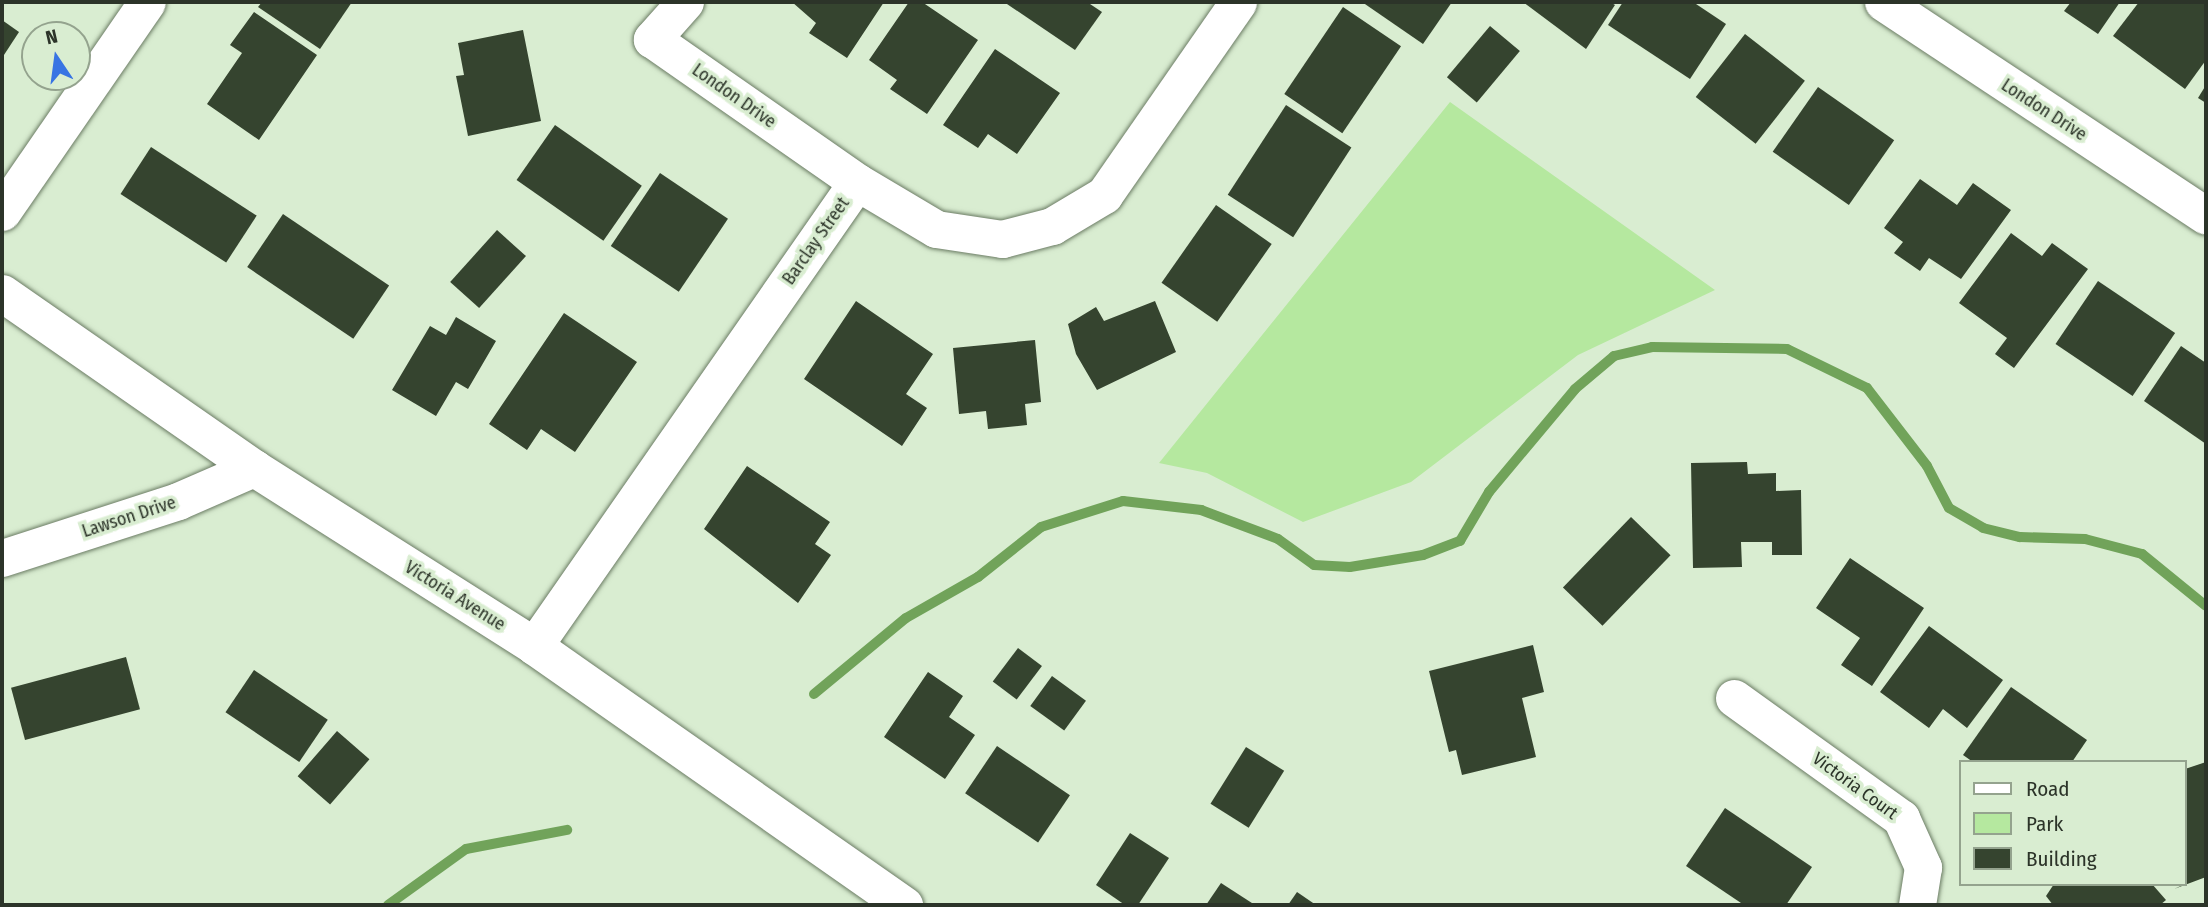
<!DOCTYPE html>
<html>
<head>
<meta charset="utf-8">
<style>
  body { margin:0 }
  #map { position:relative; width:2208px; height:907px; overflow:hidden; background:#d9edd1; font-family:"Fira Sans Condensed",sans-serif }
  div>[style] { position:absolute }
  .green>* { inset:0; background:#b5e89f }
  .stream>* { height:10px; margin:-5px; padding:0 5px; transform-origin:5px; border-radius:5px; background:#71a35a }
  .building>* { inset:0; background:#35442f; transform-origin:0 0 }
  .roads { filter:drop-shadow(0 0 2px #6b7c64) drop-shadow(0 0 2px #6b7c64) }
  .minor>* { height:37px; margin:-18.5px; padding:0 18.5px; transform-origin:18.5px; border-radius:18.5px; background:#fff }
  span { translate:-50% -50%; white-space:nowrap; text-align:center; line-height:1.15; -webkit-text-stroke:7px #d9edd1; paint-order:stroke }
  .street-label { font-size:18px; color:#2c3429 }
  .frame { position:absolute; inset:0; border:4px solid #2c3429; pointer-events:none }
  .legend { position:absolute; left:1959px; top:760px; width:228px; height:126px; box-sizing:border-box; background:#d9edd1; border:2px solid #94a38e; margin:0; padding:9px 12px; list-style:none; font-size:21px; color:#2c3429 }
  .legend li { display:flex; align-items:center; gap:14px; height:35px }
  .legend b { width:35px; border:2px solid #94a38e }
  .north { position:absolute; left:21px; top:21px; width:70px; height:70px; box-sizing:border-box; background:#d9edd1; border:2px solid #94a38e; border-radius:50%; rotate:347deg; font-size:19px; font-weight:700; line-height:28px; text-align:center; color:#2c3429 }
  .north::after { content:''; display:block; margin:auto; width:24px; height:32px; background:#3874e3; clip-path:polygon(50% 0,100% 100%,50% 72%,0 100%) }
</style>
</head>
<body>
<div id="map">
  <div class="green">
    <i style="clip-path:polygon(1450px 102px,1715px 290px,1578px 355px,1411px 482px,1303px 522px,1207px 473px,1159px 463px)"></i>
  </div>
  <div class="stream">
    <i style="left:814px;top:694px;width:119px;rotate:-39.6deg"></i>
    <i style="left:906px;top:618px;width:83px;rotate:-29.7deg"></i>
    <i style="left:978px;top:577px;width:80px;rotate:-38.4deg"></i>
    <i style="left:1041px;top:527px;width:86px;rotate:-17.6deg"></i>
    <i style="left:1123px;top:501px;width:79px;rotate:6.6deg"></i>
    <i style="left:1201px;top:510px;width:82px;rotate:20.6deg"></i>
    <i style="left:1278px;top:539px;width:44px;rotate:35.8deg"></i>
    <i style="left:1314px;top:565px;width:36px;rotate:3deg"></i>
    <i style="left:1350px;top:567px;width:74px;rotate:-9.3deg"></i>
    <i style="left:1423px;top:555px;width:40px;rotate:-21deg"></i>
    <i style="left:1460px;top:541px;width:57px;rotate:-59.4deg"></i>
    <i style="left:1489px;top:492px;width:134px;rotate:-50.1deg"></i>
    <i style="left:1575px;top:389px;width:51px;rotate:-40.2deg"></i>
    <i style="left:1614px;top:356px;width:39px;rotate:-13deg"></i>
    <i style="left:1652px;top:347px;width:135px;rotate:0.8deg"></i>
    <i style="left:1787px;top:349px;width:89px;rotate:26deg"></i>
    <i style="left:1867px;top:388px;width:98px;rotate:52.4deg"></i>
    <i style="left:1927px;top:466px;width:47px;rotate:62.4deg"></i>
    <i style="left:1949px;top:508px;width:39px;rotate:30deg"></i>
    <i style="left:1983px;top:528px;width:38px;rotate:14deg"></i>
    <i style="left:2020px;top:537px;width:65px;rotate:1.8deg"></i>
    <i style="left:2085px;top:539px;width:59px;rotate:14.7deg"></i>
    <i style="left:2142px;top:554px;width:82px;rotate:39.1deg"></i>
    <i style="left:388px;top:905px;width:96px;rotate:-35.7deg"></i>
    <i style="left:466px;top:849px;width:103px;rotate:-10.7deg"></i>
  </div>
  <div class="building">
    <i style="clip-path:polygon(262px 2px,352px 2px,320px 49px,258px 7px)"></i>
    <i style="clip-path:polygon(792px 2px,884px 2px,847px 58px,809px 33px,816px 23px)"></i>
    <i style="clip-path:polygon(909px 2px,922px 2px,978px 40px,927px 114px,890px 89px,897px 80px,869px 60px)"></i>
    <i style="clip-path:polygon(1004px 2px,1087px 2px,1102px 12px,1075px 50px)"></i>
    <i style="clip-path:polygon(1362px 2px,1452px 2px,1423px 44px)"></i>
    <i style="clip-path:polygon(1523px 2px,1610px 2px,1615px 5px,1586px 49px)"></i>
    <i style="clip-path:polygon(1623px 2px,1693px 2px,1726px 24px,1690px 79px,1608px 25px)"></i>
    <i style="clip-path:polygon(2071px 2px,2120px 2px,2098px 34px,2064px 11px)"></i>
    <i style="clip-path:polygon(2139px 2px,2206px 4px,2206px 60px,2185px 89px,2113px 36px)"></i>
    <i style="left:1343px;top:7px;width:70px;height:105px;rotate:34deg"></i>
    <i style="clip-path:polygon(254px 12px,317px 55px,259px 140px,207px 104px,242px 53px,230px 45px)"></i>
    <i style="clip-path:polygon(2px 20px,19px 32px,2px 58px)"></i>
    <i style="left:1490px;top:26px;width:39px;height:67px;rotate:40deg"></i>
    <i style="clip-path:polygon(523px 30px,541px 121px,468px 136px,456px 76px,464px 75px,458px 43px)"></i>
    <i style="left:1745px;top:34px;width:76px;height:80px;rotate:38deg"></i>
    <i style="clip-path:polygon(995px 49px,1060px 93px,1017px 154px,988px 134px,978px 148px,943px 125px)"></i>
    <i style="clip-path:polygon(2206px 85px,2206px 103px,2198px 98px)"></i>
    <i style="left:1818px;top:87px;width:93px;height:79px;rotate:35deg"></i>
    <i style="left:1286px;top:105px;width:78px;height:107px;rotate:33deg"></i>
    <i style="left:555px;top:125px;width:106px;height:67px;rotate:35deg"></i>
    <i style="left:151px;top:147px;width:126px;height:56px;rotate:33deg"></i>
    <i style="left:660px;top:173px;width:82px;height:88px;rotate:34deg"></i>
    <i style="clip-path:polygon(1920px 179px,1957px 205px,1973px 183px,2011px 210px,1961px 279px,1929px 258px,1920px 271px,1894px 253px,1903px 242px,1884px 228px)"></i>
    <i style="left:1216px;top:205px;width:68px;height:95px;rotate:35deg"></i>
    <i style="left:283px;top:214px;width:128px;height:64px;rotate:34deg"></i>
    <i style="left:497px;top:230px;width:39px;height:70px;rotate:42deg"></i>
    <i style="clip-path:polygon(2011px 233px,2042px 256px,2052px 243px,2088px 269px,2014px 368px,1995px 354px,2007px 338px,1959px 303px)"></i>
    <i style="left:2098px;top:281px;width:93px;height:76px;rotate:34deg"></i>
    <i style="clip-path:polygon(856px 301px,933px 354px,906px 394px,927px 408px,902px 446px,804px 379px)"></i>
    <i style="clip-path:polygon(1155px 301px,1176px 352px,1097px 390px,1076px 354px,1068px 324px,1096px 307px,1104px 321px)"></i>
    <i style="clip-path:polygon(564px 313px,637px 362px,575px 452px,541px 429px,527px 450px,489px 424px)"></i>
    <i style="clip-path:polygon(456px 317px,496px 341px,468px 389px,456px 382px,436px 416px,392px 390px,430px 326px,446px 335px)"></i>
    <i style="clip-path:polygon(1035px 340px,1041px 402px,1025px 404px,1027px 425px,988px 429px,986px 411px,959px 414px,953px 348px)"></i>
    <i style="clip-path:polygon(2181px 346px,2206px 363px,2206px 444px,2144px 401px)"></i>
    <i style="clip-path:polygon(1747px 462px,1748px 474px,1776px 473px,1776px 491px,1801px 490px,1802px 555px,1772px 555px,1772px 542px,1741px 542px,1742px 567px,1693px 568px,1691px 463px)"></i>
    <i style="clip-path:polygon(747px 466px,830px 522px,815px 544px,831px 555px,798px 603px,704px 529px)"></i>
    <i style="left:1631px;top:517px;width:55px;height:98px;rotate:44deg"></i>
    <i style="clip-path:polygon(1850px 558px,1924px 608px,1872px 686px,1841px 665px,1860px 638px,1816px 608px)"></i>
    <i style="clip-path:polygon(1929px 626px,2003px 680px,1967px 728px,1943px 709px,1929px 728px,1880px 692px)"></i>
    <i style="clip-path:polygon(1533px 645px,1544px 692px,1522px 698px,1536px 757px,1462px 775px,1456px 750px,1449px 752px,1429px 671px)"></i>
    <i style="left:1018px;top:648px;width:30px;height:42px;rotate:37deg"></i>
    <i style="left:126px;top:657px;width:54px;height:119px;rotate:75deg"></i>
    <i style="left:254px;top:670px;width:89px;height:51px;rotate:34deg"></i>
    <i style="clip-path:polygon(928px 672px,963px 696px,949px 717px,975px 735px,945px 779px,884px 737px)"></i>
    <i style="left:1052px;top:676px;width:42px;height:37px;rotate:36deg"></i>
    <i style="clip-path:polygon(2011px 687px,2087px 740px,2072px 762px,1973px 762px,1963px 755px)"></i>
    <i style="left:337px;top:731px;width:43px;height:60px;rotate:41deg"></i>
    <i style="left:997px;top:746px;width:88px;height:57px;rotate:34deg"></i>
    <i style="left:1246px;top:747px;width:45px;height:67px;rotate:32deg"></i>
    <i style="clip-path:polygon(2206px 762px,2206px 877px,2174px 889px,2185px 884px,2185px 769px)"></i>
    <i style="clip-path:polygon(1725px 808px,1812px 867px,1786px 905px,1744px 905px,1686px 866px)"></i>
    <i style="clip-path:polygon(1130px 833px,1169px 858px,1138px 905px,1125px 905px,1096px 885px)"></i>
    <i style="clip-path:polygon(1221px 883px,1255px 905px,1206px 905px)"></i>
    <i style="clip-path:polygon(2054px 884px,2152px 884px,2166px 900px,2160px 905px,2053px 905px,2046px 896px)"></i>
    <i style="clip-path:polygon(1297px 892px,1316px 905px,1288px 905px)"></i>
  </div>
  <div class="roads">
    <div class="minor">
      <i style="left:685px;top:2px;width:50px;rotate:131.7deg"></i>
      <i style="left:652px;top:39px;width:250px;rotate:34.9deg"></i>
      <i style="left:857px;top:182px;width:92px;rotate:30.7deg"></i>
      <i style="left:936px;top:229px;width:67px;rotate:8.6deg"></i>
      <i style="left:1002px;top:239px;width:52px;rotate:-14.6deg"></i>
      <i style="left:1052px;top:226px;width:61px;rotate:-30.8deg"></i>
      <i style="left:1104px;top:195px;width:235px;rotate:-55.2deg"></i>
      <i style="left:1883px;top:2px;width:387px;rotate:33.5deg"></i>
      <i style="left:2px;top:212px;width:255px;rotate:-55.4deg"></i>
      <i style="left:2px;top:293px;width:307px;rotate:34.8deg"></i>
      <i style="left:254px;top:468px;width:332px;rotate:32.4deg"></i>
      <i style="left:534px;top:646px;width:452px;rotate:35deg"></i>
      <i style="left:2px;top:558px;width:185px;rotate:-17.9deg"></i>
      <i style="left:178px;top:501px;width:83px;rotate:-23.5deg"></i>
      <i style="left:534px;top:646px;width:565px;rotate:-55.16deg"></i>
      <i style="left:1734px;top:698px;width:206px;rotate:35.7deg"></i>
      <i style="left:1901px;top:818px;width:54px;rotate:65.8deg"></i>
      <i style="left:1923px;top:867px;width:38px;rotate:99deg"></i>
    </div>
  </div>
  <div class="street-label">
    <span style="left:734px;top:96px;rotate:35deg">London Drive</span>
    <span style="left:2044px;top:110px;rotate:33deg">London Drive</span>
    <span style="left:816px;top:241px;rotate:-55deg">Barclay Street</span>
    <span style="left:129px;top:517px;rotate:-18deg">Lawson Drive</span>
    <span style="left:455px;top:596px;rotate:32deg">Victoria Avenue</span>
    <span style="left:1855px;top:786px;rotate:36deg">Victoria Court</span>
  </div>
  <div class="frame"></div>
  <ul class="legend">
  <li><b style="height:9px;background:#fff"></b>Road</li>
  <li><b style="height:19px;background:#b5e89f"></b>Park</li>
  <li><b style="height:19px;background:#35442f"></b>Building</li>
  </ul>
  <div class="north">N</div>
</div>
</body>
</html>
